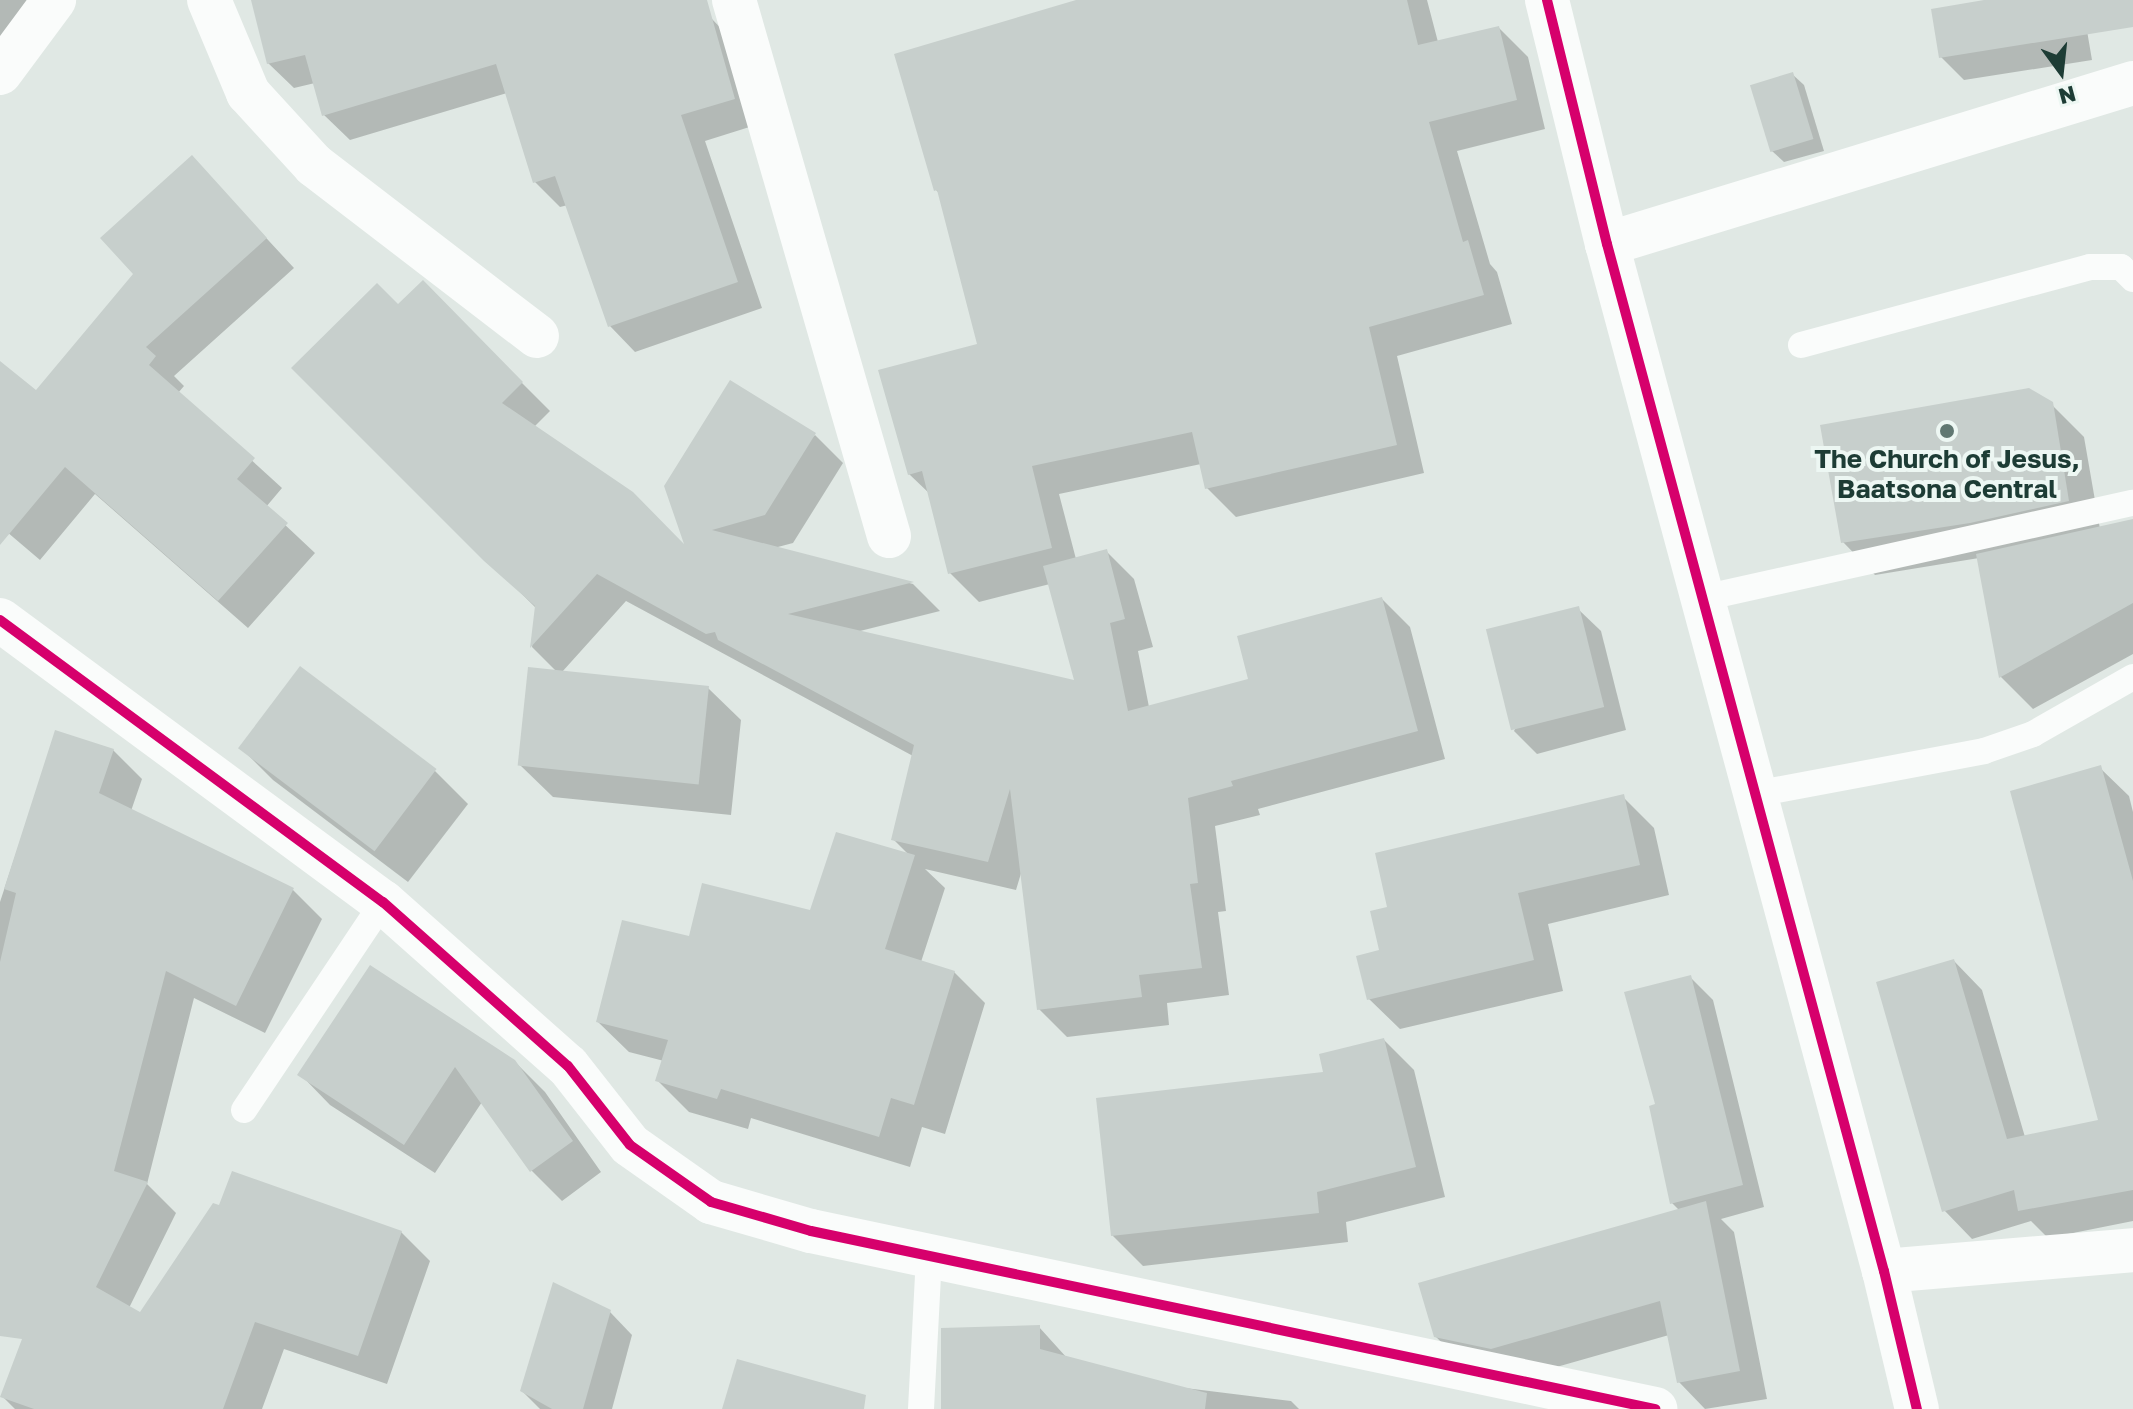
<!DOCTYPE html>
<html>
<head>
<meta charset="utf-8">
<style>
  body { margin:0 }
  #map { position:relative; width:2133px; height:1409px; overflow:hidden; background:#e0e8e4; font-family:"Golos Text",sans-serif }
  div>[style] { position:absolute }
  .shadow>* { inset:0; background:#0003 }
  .building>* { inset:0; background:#c7cfcc; transform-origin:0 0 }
  .lane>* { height:26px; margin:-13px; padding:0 13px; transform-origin:13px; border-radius:13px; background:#fafcfb }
  .street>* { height:44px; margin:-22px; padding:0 22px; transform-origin:22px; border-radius:22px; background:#fafcfb }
  .cycleway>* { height:10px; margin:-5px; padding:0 5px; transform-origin:5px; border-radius:5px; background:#d6006c }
  .dots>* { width:22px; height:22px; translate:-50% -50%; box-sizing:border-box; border:4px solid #edf7f3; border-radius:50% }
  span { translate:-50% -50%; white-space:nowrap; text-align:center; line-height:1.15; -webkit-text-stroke:8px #edf7f3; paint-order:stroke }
  .poi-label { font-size:26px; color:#1d3c35; font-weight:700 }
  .north { position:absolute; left:2021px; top:32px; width:80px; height:80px; -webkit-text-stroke:6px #edf7f3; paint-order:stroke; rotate:165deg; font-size:22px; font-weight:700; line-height:32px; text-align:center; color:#1d3c35 }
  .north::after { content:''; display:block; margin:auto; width:28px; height:36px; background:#1d3c35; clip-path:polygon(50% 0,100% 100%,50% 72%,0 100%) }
</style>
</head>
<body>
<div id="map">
  <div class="shadow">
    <i style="clip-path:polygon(0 0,39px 0,0 84px)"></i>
    <i style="clip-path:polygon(253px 0,663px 0,711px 18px,736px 44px,759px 124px,705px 141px,762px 308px,635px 352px,610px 326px,568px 205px,560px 207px,535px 182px,507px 93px,350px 140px,324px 115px,315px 83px,294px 88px,268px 63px)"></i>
    <i style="clip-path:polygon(1084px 0,1427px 0,1438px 42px,1499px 28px,1528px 57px,1545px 129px,1457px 151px,1490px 264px,1497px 272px,1512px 324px,1397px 356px,1424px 473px,1236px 517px,1207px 488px,1201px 464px,1059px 494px,1076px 559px,1106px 551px,1134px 579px,1153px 647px,1138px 651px,1149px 707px,1250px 680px,1382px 599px,1410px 627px,1445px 759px,1258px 809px,1260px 815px,1215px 826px,1226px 911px,1218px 912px,1229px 995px,1167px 1003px,1169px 1025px,1067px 1037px,1039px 1009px,1022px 870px,1016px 890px,925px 869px,945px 888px,921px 962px,954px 972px,985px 1003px,945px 1134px,922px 1127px,910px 1167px,751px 1118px,748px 1129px,689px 1112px,658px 1081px,664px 1061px,629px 1052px,598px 1022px,690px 939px,812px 913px,910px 856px,894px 840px,913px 756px,626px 601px,562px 672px,708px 688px,741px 720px,731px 815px,553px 797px,520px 765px,557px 672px,532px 647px,536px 608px,294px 368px,398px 307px,422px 283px,550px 411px,534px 427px,688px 551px,815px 435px,843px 463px,793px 543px,774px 548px,913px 584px,940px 611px,856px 632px,1076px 682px,1050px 584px,979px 602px,950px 573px,931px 495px,909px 474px,979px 345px,940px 194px,936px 190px)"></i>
    <i style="clip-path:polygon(1997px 0,2123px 0,2084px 13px,2092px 60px,1964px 80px,1941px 57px)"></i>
    <i style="clip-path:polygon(1792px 74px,1804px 85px,1824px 151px,1784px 162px,1772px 151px)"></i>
    <i style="clip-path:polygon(192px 158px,294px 268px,174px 376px,184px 386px,178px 393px,282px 488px,266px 507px,315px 553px,248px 628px,95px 494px,40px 560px,0 526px,0 364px,36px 393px,136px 274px)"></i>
    <i style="clip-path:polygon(2051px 404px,2084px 437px,2100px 529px,2133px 521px,2133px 654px,2033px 709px,2001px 677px,1979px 558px,1875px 575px,1843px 542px)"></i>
    <i style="clip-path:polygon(1578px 609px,1601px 631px,1626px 730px,1537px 754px,1514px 731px)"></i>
    <i style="clip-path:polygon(300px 669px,435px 771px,468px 804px,408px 882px,273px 780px,241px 748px)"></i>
    <i style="clip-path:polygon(56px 732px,113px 750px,142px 779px,131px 811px,293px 890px,322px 919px,265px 1033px,194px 998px,147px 1184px,176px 1213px,129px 1308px,141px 1315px,401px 1232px,430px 1261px,387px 1384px,284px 1349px,262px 1409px,15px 1409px,3px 1397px,69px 1209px,0 1192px,0 902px)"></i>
    <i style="clip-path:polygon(2100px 768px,2129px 796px,2133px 812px,2133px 1221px,2048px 1238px,2031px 1221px,1972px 1239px,1944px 1210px,1954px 961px,1982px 990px,2025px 1137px,2101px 1122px)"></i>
    <i style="clip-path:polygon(1623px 797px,1654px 828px,1669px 895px,1548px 924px,1563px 991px,1400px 1029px,1369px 999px,1389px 908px)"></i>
    <i style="clip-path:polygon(1690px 977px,1713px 1000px,1764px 1207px,1721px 1219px,1734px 1232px,1767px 1399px,1705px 1409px,1679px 1382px,1669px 1335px,1521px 1377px,1465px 1365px,1435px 1336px,1680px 1211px,1672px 1203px,1657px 1105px)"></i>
    <i style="clip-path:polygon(1384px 1040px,1414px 1070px,1445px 1197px,1346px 1222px,1348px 1242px,1143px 1266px,1112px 1235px,1325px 1074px)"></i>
    <i style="clip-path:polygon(514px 1061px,545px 1092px,601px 1172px,562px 1201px,532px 1171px,482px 1102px,435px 1173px,330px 1105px,300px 1074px)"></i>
    <i style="clip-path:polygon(610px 1312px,632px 1335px,612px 1409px,540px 1409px,522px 1391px)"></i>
    <i style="clip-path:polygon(1039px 1327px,1067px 1358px,1177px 1387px,1291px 1401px,1299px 1409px,944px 1409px)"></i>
  </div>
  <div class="building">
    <i style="clip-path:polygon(251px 0,707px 0,735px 99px,681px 115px,738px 282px,608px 327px,555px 176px,533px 183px,496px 64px,322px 116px,305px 55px,267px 64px)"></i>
    <i style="clip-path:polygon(1076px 0,1407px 0,1418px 45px,1499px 26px,1517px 100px,1429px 122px,1463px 242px,1468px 240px,1484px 295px,1369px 327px,1397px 445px,1205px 489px,1192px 432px,1032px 466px,1052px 548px,948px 574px,922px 471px,908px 475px,878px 370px,977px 344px,937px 190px,934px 191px,894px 54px)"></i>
    <i style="clip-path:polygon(1984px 0,2133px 0,2133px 27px,1939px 58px,1931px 9px)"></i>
    <i style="left:1793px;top:72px;width:70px;height:45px;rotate:73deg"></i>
    <i style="clip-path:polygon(192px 155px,267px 238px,146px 347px,156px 356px,149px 365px,255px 458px,237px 479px,288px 523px,218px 601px,65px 467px,0 545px,0 361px,36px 390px,133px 274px,100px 238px)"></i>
    <i style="clip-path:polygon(423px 280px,523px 382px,502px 403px,633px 492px,684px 544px,664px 486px,730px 380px,816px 433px,765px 515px,712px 530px,914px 582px,788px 614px,1074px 680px,1043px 566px,1107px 549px,1125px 619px,1110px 623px,1128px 711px,1248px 679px,1237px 636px,1382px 597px,1418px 731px,1231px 781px,1233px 786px,1188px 798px,1198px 883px,1190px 884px,1202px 968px,1139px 975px,1142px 997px,1037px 1010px,1010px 789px,988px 862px,891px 840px,914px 745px,718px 640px,715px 632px,706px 634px,597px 574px,530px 648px,535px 606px,484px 561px,291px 368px,377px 283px,398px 304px)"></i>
    <i style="clip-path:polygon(2029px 388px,2053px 402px,2069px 501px,1970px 523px,1841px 543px,1820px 425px)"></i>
    <i style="clip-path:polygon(2133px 519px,2133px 603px,1999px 678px,1976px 554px)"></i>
    <i style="left:1579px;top:606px;width:104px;height:96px;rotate:76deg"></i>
    <i style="left:300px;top:666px;width:171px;height:103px;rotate:37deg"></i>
    <i style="left:528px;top:667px;width:182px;height:99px;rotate:6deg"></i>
    <i style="clip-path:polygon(55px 730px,114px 749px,99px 793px,294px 888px,236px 1006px,166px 971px,114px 1171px,148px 1182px,96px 1287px,140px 1312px,213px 1203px,219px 1205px,232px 1171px,402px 1231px,358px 1356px,255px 1322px,223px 1409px,34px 1409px,0 1397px,22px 1339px,0 1336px,0 962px,16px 893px,4px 889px)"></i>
    <i style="clip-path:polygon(2101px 765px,2133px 881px,2133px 1190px,2018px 1211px,2014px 1190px,1942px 1212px,1876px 982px,1954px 959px,2007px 1139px,2098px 1120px,2010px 791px)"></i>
    <i style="clip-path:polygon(1624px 794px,1640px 865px,1518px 893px,1534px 960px,1367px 1000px,1356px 956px,1379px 950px,1370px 911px,1387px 907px,1375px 853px)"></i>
    <i style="clip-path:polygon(836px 832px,915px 855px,885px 949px,955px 971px,914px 1105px,891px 1098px,879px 1137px,721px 1089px,717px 1099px,655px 1081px,668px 1040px,596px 1022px,622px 920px,689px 936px,702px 883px,810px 910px)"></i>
    <i style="clip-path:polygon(370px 965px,515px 1060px,573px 1141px,530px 1172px,455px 1067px,404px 1145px,297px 1075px)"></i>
    <i style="clip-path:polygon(1691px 975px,1743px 1185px,1670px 1204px,1649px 1106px,1655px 1104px,1624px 992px)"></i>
    <i style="clip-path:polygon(1384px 1038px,1416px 1167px,1317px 1192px,1319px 1213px,1111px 1236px,1096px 1098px,1323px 1072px,1319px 1054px)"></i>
    <i style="clip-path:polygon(1706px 1201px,1740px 1371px,1677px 1383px,1660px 1301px,1491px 1349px,1434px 1337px,1418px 1283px)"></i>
    <i style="clip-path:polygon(553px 1282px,611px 1310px,583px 1409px,552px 1409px,520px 1391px)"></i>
    <i style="clip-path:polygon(1040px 1325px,1040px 1349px,1207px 1393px,1205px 1409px,941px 1409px,941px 1328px)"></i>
    <i style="clip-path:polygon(737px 1359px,866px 1395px,864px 1409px,722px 1409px)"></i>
  </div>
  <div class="lane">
    <i style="left:1801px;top:345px;width:299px;rotate:-15.1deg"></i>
    <i style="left:2090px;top:267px;width:31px"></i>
    <i style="left:2121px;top:267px;width:17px;rotate:45deg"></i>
    <i style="left:1703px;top:598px;width:440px;rotate:-12.5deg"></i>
    <i style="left:1755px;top:794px;width:233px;rotate:-10.6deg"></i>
    <i style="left:1984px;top:751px;width:52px;rotate:-19.1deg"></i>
    <i style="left:2033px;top:734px;width:115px;rotate:-29.7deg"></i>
    <i style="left:244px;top:1110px;width:250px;rotate:-56.2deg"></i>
    <i style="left:921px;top:1409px;width:153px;rotate:-87deg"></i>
  </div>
  <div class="street">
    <i style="left:209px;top:0;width:101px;rotate:67.2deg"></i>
    <i style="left:248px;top:93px;width:98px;rotate:47.5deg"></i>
    <i style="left:314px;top:165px;width:281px;rotate:37.5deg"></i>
    <i style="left:734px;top:0;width:558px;rotate:73.87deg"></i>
    <i style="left:1547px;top:0;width:251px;rotate:76.2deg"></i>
    <i style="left:1607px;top:244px;width:1064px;rotate:74.91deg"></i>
    <i style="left:1884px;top:1271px;width:142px;rotate:76.6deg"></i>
    <i style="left:0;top:73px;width:91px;rotate:-53.5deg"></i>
    <i style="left:1607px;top:244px;width:550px;rotate:-17.02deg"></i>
    <i style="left:0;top:620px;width:476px;rotate:36.4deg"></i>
    <i style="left:383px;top:902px;width:247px;rotate:41.6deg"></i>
    <i style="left:568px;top:1066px;width:100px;rotate:51.9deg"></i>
    <i style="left:630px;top:1145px;width:99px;rotate:35.1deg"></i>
    <i style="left:711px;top:1202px;width:104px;rotate:16.2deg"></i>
    <i style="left:811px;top:1231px;width:863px;rotate:11.91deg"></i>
    <i style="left:1884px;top:1271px;width:250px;rotate:-4.8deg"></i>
  </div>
  <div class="cycleway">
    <i style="left:1547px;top:0;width:251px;rotate:76.2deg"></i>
    <i style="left:1607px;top:244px;width:1064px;rotate:74.91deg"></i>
    <i style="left:1884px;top:1271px;width:142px;rotate:76.6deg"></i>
    <i style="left:0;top:620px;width:476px;rotate:36.4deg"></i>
    <i style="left:383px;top:902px;width:247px;rotate:41.6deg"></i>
    <i style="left:568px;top:1066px;width:100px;rotate:51.9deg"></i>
    <i style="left:630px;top:1145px;width:99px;rotate:35.1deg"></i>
    <i style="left:711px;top:1202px;width:104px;rotate:16.2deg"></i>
    <i style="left:811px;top:1231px;width:863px;rotate:11.91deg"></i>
  </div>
  <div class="dots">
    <i style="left:1947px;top:431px;background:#617872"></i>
  </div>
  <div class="poi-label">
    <span style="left:1947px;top:474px">The Church of Jesus,<br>Baatsona Central</span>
  </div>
  <div class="north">N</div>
</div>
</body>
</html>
